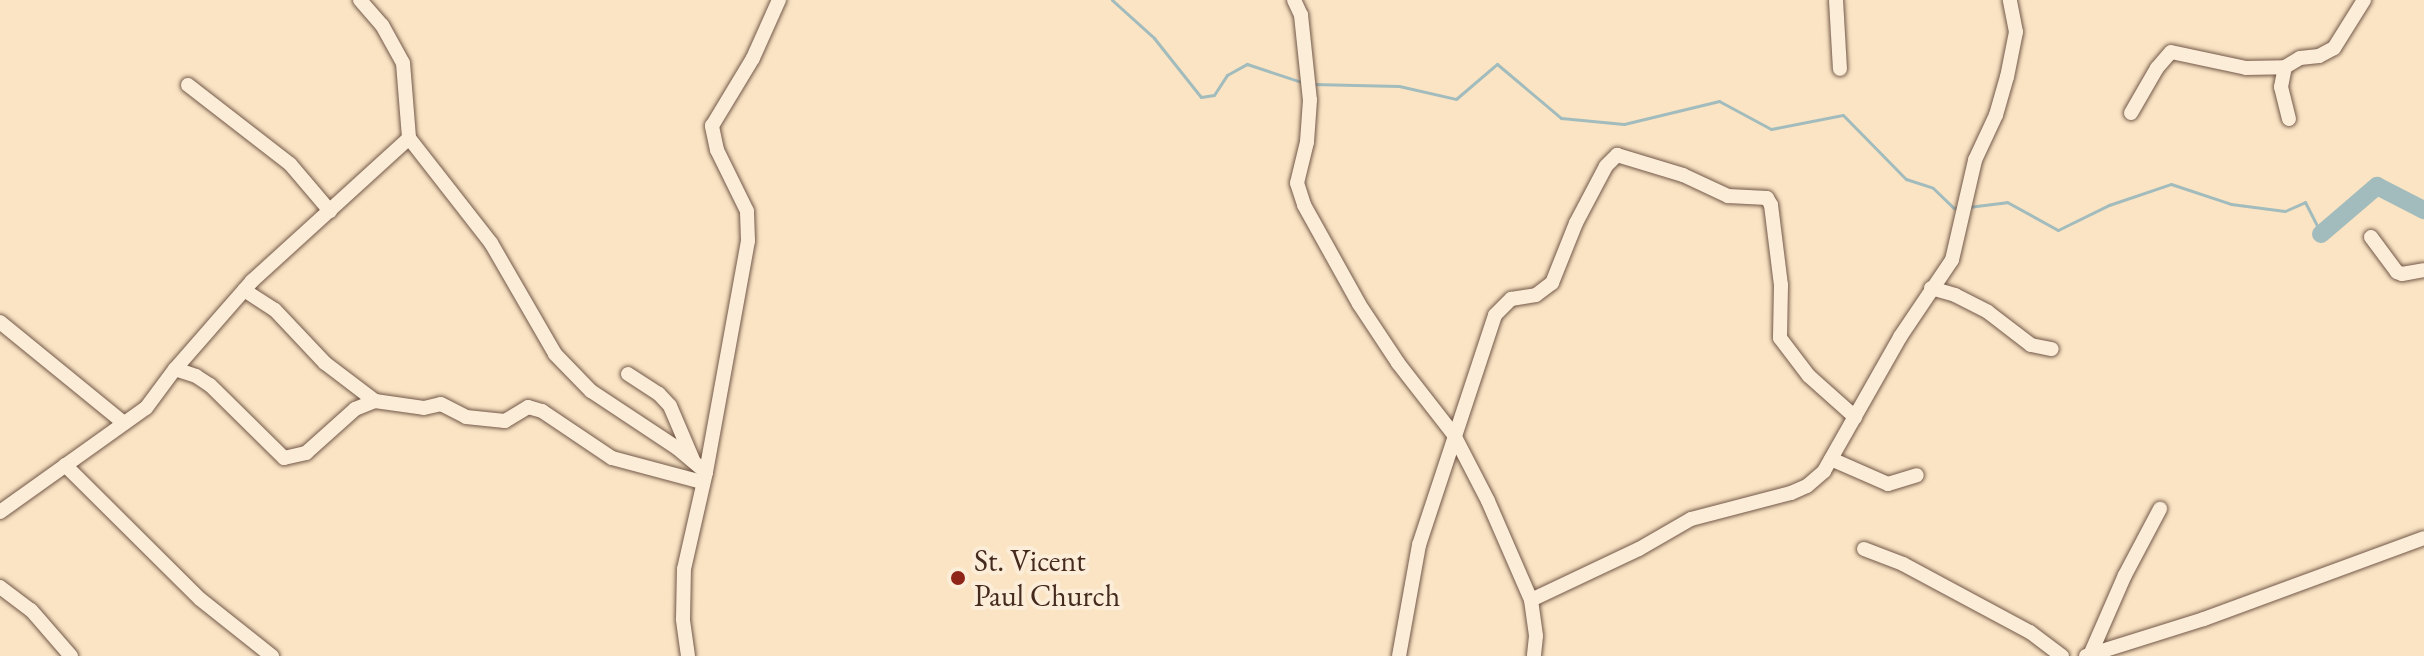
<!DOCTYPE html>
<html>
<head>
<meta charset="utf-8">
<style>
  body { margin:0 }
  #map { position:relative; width:2424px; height:656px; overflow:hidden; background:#fae4c4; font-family:"EB Garamond",serif }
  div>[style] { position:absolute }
  .stream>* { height:3px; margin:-1.5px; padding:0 1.5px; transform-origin:1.5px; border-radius:1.5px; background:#a2bcbd }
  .river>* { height:18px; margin:-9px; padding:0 9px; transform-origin:9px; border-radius:9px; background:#a2bcbd }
  .roads { filter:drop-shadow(0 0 2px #725848) drop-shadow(0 0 2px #725848) }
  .minor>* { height:14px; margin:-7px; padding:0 7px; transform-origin:7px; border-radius:7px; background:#fcedd9 }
  .dots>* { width:22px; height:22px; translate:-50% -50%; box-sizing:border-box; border:4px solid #fcedd9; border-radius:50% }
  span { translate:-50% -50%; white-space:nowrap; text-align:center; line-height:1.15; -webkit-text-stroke:8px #fcedd9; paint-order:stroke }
  .poi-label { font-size:30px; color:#452a1e }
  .left { translate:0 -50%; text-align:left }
</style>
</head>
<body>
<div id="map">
  <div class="stream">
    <i style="left:1112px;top:0;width:57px;rotate:42.1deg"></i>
    <i style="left:1154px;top:38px;width:75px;rotate:51.5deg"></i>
    <i style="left:1201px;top:97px;width:13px;rotate:-9deg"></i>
    <i style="left:1214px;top:95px;width:24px;rotate:-57deg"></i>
    <i style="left:1227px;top:75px;width:23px;rotate:-29deg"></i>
    <i style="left:1247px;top:64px;width:60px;rotate:18.4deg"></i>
    <i style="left:1312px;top:84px;width:87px;rotate:1.3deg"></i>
    <i style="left:1399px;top:86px;width:58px;rotate:12.8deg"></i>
    <i style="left:1456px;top:99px;width:54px;rotate:-40.5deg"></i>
    <i style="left:1497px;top:64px;width:84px;rotate:40.2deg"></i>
    <i style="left:1561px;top:118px;width:63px;rotate:5.4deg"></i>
    <i style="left:1624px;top:124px;width:98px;rotate:-13.6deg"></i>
    <i style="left:1719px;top:101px;width:59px;rotate:28.3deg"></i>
    <i style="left:1771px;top:129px;width:73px;rotate:-11deg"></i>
    <i style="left:1843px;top:115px;width:90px;rotate:45.5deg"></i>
    <i style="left:1906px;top:179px;width:28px;rotate:18deg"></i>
    <i style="left:1933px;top:188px;width:29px;rotate:44deg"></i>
    <i style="left:1954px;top:208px;width:6px"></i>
    <i style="left:1968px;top:207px;width:39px;rotate:-7deg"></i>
    <i style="left:2007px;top:202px;width:58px;rotate:28.8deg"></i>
    <i style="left:2058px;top:230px;width:57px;rotate:-26.1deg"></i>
    <i style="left:2109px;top:205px;width:65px;rotate:-18.7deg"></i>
    <i style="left:2171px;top:184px;width:63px;rotate:18.4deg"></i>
    <i style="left:2231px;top:204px;width:54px;rotate:7.4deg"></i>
    <i style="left:2285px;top:211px;width:22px;rotate:-24deg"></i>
    <i style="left:2305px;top:202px;width:36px;rotate:63deg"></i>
  </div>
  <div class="river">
    <i style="left:2321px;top:234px;width:74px;rotate:-40.6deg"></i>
    <i style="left:2377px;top:186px;width:53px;rotate:27.1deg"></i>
  </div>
  <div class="roads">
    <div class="minor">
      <i style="left:360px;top:0;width:33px;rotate:49deg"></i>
      <i style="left:382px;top:25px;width:43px;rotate:61.1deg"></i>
      <i style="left:403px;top:63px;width:75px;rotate:85.4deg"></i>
      <i style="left:409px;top:138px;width:133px;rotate:52deg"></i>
      <i style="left:491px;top:243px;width:128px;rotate:60deg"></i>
      <i style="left:555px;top:354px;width:52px;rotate:45.8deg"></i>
      <i style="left:591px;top:391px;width:103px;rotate:33.5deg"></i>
      <i style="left:677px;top:448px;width:38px;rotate:40deg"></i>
      <i style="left:1294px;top:0;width:17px;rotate:65deg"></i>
      <i style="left:1301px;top:15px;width:85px;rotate:84deg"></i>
      <i style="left:1310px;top:100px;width:42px;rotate:94.1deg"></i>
      <i style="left:1307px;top:142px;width:42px;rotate:103.7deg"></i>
      <i style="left:1297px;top:183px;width:23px;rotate:72deg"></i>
      <i style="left:1304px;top:205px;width:113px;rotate:60.9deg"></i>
      <i style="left:1359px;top:304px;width:71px;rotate:56.5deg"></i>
      <i style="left:1398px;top:363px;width:91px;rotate:52.1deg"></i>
      <i style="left:1454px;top:435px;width:74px;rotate:62.7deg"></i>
      <i style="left:1488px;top:501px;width:108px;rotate:66.5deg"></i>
      <i style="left:1531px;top:600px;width:36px;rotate:82deg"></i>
      <i style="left:1536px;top:636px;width:20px;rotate:96deg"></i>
      <i style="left:1836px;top:0;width:69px;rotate:86.7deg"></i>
      <i style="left:188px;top:85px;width:129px;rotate:37.8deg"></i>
      <i style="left:290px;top:164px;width:62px;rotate:49.6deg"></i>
      <i style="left:2131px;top:113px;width:52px;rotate:-60deg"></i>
      <i style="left:2157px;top:68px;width:21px;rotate:-49deg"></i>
      <i style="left:2171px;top:52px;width:77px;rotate:12deg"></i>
      <i style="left:2246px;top:68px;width:39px;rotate:-1deg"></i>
      <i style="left:2289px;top:119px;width:33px;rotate:-104deg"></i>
      <i style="left:2281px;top:87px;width:20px;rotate:-79deg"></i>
      <i style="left:2285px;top:67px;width:17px;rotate:-31deg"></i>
      <i style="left:2300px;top:58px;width:19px;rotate:-6deg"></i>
      <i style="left:2319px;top:56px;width:17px;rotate:-28deg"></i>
      <i style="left:2334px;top:48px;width:57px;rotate:-58deg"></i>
      <i style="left:2371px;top:237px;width:44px;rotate:53.4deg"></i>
      <i style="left:2397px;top:272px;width:5px;rotate:22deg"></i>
      <i style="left:2402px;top:274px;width:22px;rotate:-10deg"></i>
      <i style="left:1931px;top:288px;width:25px;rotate:16deg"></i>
      <i style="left:1955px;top:295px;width:37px;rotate:27deg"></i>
      <i style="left:1988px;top:312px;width:54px;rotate:37.5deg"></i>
      <i style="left:2031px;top:345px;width:21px;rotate:11deg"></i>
      <i style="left:244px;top:290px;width:37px;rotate:33deg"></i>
      <i style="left:275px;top:310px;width:73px;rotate:46.7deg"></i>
      <i style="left:325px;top:363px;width:63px;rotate:37.2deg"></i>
      <i style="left:0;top:322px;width:160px;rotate:39.2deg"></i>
      <i style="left:175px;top:369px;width:22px;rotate:18deg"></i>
      <i style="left:196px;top:376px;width:17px;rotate:33deg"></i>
      <i style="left:210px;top:385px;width:104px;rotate:44.6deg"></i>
      <i style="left:284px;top:458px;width:23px;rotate:-13deg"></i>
      <i style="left:306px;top:453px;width:66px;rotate:-41.9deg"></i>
      <i style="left:355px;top:409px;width:22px;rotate:-22deg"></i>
      <i style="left:375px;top:401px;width:49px;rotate:8.1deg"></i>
      <i style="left:424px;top:408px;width:17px;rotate:-13deg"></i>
      <i style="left:441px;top:404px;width:28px;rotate:27deg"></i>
      <i style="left:466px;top:417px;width:39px;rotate:6deg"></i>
      <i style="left:505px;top:421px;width:27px;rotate:-31deg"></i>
      <i style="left:528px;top:407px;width:15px;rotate:16deg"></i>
      <i style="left:542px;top:411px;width:84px;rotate:33.9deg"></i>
      <i style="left:612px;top:458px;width:93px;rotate:14.9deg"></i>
      <i style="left:628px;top:374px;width:37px;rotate:33deg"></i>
      <i style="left:659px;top:394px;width:16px;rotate:47deg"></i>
      <i style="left:670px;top:406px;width:59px;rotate:66.9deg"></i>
      <i style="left:1831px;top:459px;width:62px;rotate:23.7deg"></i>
      <i style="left:1888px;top:484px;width:30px;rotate:-17deg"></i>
      <i style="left:65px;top:465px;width:190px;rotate:44.8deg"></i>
      <i style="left:200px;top:599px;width:92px;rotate:38.4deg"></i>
      <i style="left:0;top:512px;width:179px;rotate:-35.5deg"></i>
      <i style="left:146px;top:408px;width:49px;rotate:-53.4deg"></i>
      <i style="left:175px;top:369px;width:117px;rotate:-48.8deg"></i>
      <i style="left:252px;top:281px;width:212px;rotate:-42.3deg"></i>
      <i style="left:1864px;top:549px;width:42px;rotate:21deg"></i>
      <i style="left:1903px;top:564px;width:144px;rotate:28.2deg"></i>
      <i style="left:2030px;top:632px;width:40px;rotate:37deg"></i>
      <i style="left:0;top:587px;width:39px;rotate:37deg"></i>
      <i style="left:31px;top:610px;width:61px;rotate:49deg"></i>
      <i style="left:1531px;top:600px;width:119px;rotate:-25.3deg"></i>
      <i style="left:1639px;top:549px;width:60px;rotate:-30deg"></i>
      <i style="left:1691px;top:519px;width:103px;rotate:-14.6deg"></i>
      <i style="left:1791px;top:493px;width:17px;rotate:-24deg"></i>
      <i style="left:1807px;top:486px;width:23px;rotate:-41deg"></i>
      <i style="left:1824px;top:471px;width:154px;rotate:-60.4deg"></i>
      <i style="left:1900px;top:337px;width:93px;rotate:-56deg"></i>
      <i style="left:1952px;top:260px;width:103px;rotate:-77deg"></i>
      <i style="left:1975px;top:160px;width:50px;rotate:-65deg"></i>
      <i style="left:1996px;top:115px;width:40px;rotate:-74deg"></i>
      <i style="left:2007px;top:77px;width:46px;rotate:-78.7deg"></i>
      <i style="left:2016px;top:32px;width:33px;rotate:-101deg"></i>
      <i style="left:2090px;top:655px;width:87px;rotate:-66.4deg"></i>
      <i style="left:2125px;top:575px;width:75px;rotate:-62.1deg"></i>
      <i style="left:688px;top:656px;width:37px;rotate:-98deg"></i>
      <i style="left:683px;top:619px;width:50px;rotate:-88.9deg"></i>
      <i style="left:684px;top:569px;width:99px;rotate:-77.2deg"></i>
      <i style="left:706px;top:472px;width:235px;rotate:-79.7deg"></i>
      <i style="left:748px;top:241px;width:30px;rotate:-92deg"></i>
      <i style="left:747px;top:211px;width:68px;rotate:-116.2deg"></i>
      <i style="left:717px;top:150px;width:25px;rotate:-102deg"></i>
      <i style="left:712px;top:126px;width:79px;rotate:-58.9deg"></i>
      <i style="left:753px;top:58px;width:64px;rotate:-65.9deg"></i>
      <i style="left:1399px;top:656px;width:113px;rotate:-79.8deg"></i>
      <i style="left:1419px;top:545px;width:242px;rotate:-71.7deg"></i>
      <i style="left:1495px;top:315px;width:23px;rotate:-45deg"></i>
      <i style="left:1511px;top:299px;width:25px;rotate:-9deg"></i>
      <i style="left:1536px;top:295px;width:20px;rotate:-37deg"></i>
      <i style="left:1552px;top:283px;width:65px;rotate:-68.2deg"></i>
      <i style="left:1576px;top:223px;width:64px;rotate:-62.2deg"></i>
      <i style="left:1606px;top:166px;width:16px;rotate:-45deg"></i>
      <i style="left:1617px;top:155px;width:69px;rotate:16.9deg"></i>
      <i style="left:1683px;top:175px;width:50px;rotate:25deg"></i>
      <i style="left:1728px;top:196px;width:39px;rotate:3deg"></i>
      <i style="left:1767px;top:198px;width:8px;rotate:60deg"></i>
      <i style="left:1771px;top:205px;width:81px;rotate:82.9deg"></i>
      <i style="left:1781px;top:285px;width:53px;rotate:91.1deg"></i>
      <i style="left:1780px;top:338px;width:48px;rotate:52.7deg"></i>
      <i style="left:1809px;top:376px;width:62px;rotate:41.7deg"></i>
      <i style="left:2086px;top:656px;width:124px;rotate:-17.4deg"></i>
      <i style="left:2204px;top:619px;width:234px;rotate:-20.2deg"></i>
    </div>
  </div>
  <div class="dots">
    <i style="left:958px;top:578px;background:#8f2418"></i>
  </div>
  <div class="poi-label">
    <span class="left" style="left:974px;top:578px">St. Vicent<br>Paul Church</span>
  </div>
</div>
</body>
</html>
